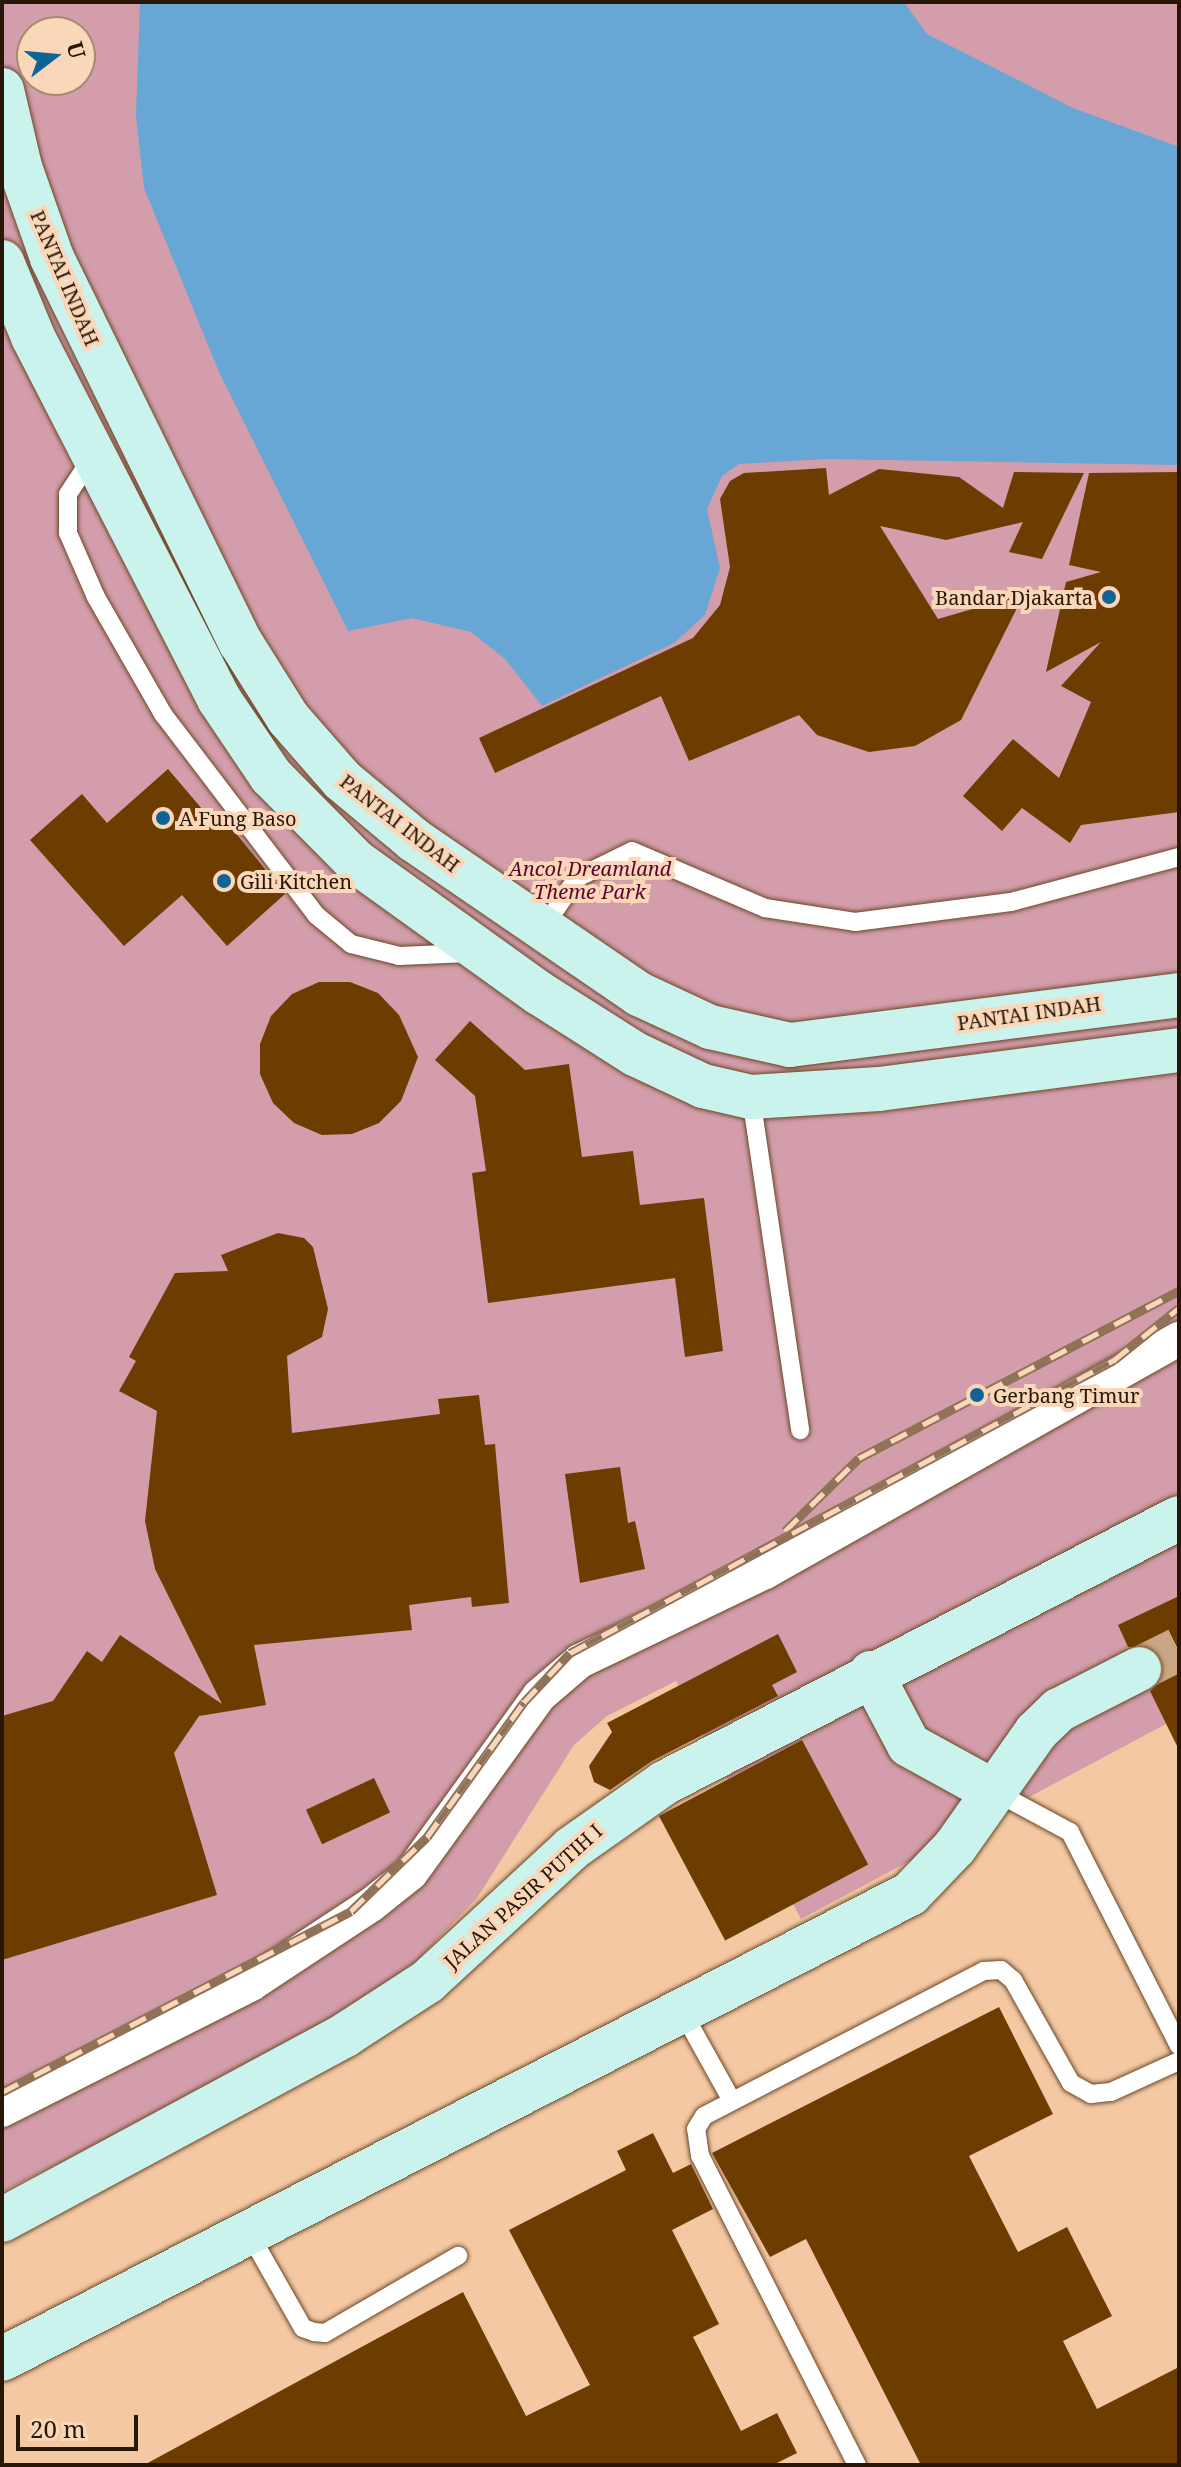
<!DOCTYPE html>
<html>
<head>
<meta charset="utf-8">
<style>
  body { margin:0 }
  #map { position:relative; width:1181px; height:2467px; overflow:hidden; background:#f3c8a3; font-family:"Noto Serif",serif }
  div>[style] { position:absolute }
  .green>* { inset:0; background:#d39dab }
  .water>* { inset:0; background:#67a6d5 }
  .building>* { inset:0; background:#6d3c00; transform-origin:0 0 }
  .secondary-tunnel>* { height:44px; margin-top:-22px; transform-origin:0; background:repeating-linear-gradient(90deg,#caa584 0 44px,transparent 0 66px) }
  .roads { filter:drop-shadow(0 0 2px #6b4725) drop-shadow(0 0 2px #6b4725) }
  .lane>* { height:18px; margin:-9px; padding:0 9px; transform-origin:9px; border-radius:9px; background:#fff }
  .street>* { height:34px; margin:-17px; padding:0 17px; transform-origin:17px; border-radius:17px; background:#fff }
  .secondary>* { height:44px; margin:-22px; padding:0 22px; transform-origin:22px; border-radius:22px; background:#caf3ed }
  .rail>* { height:9px; margin-top:-4.5px; transform-origin:0; background:repeating-linear-gradient(90deg,#fad7b9 0 18px,#907258 0 36px); box-sizing:border-box; border-block:2px solid #907258 }
  .dots>* { width:22px; height:22px; translate:-50% -50%; box-sizing:border-box; border:4px solid #fad7b9; border-radius:50% }
  span { translate:-50% -50%; white-space:nowrap; text-align:center; line-height:1.15; -webkit-text-stroke:8px #fad7b9; paint-order:stroke }
  .street-label { font-size:20px; color:#271709 }
  .poi-label { font-size:20px; color:#271709 }
  .right { translate:-100% -50%; text-align:right }
  .left { translate:0 -50%; text-align:left }
  .park-label { font-size:20px; color:#5e022c; font-style:italic }
  .frame { position:absolute; inset:0; border:4px solid #271709; pointer-events:none }
  .north { position:absolute; left:16px; top:16px; width:80px; height:80px; box-sizing:border-box; background:#fad7b9; border:2px solid #a68a73; border-radius:50%; rotate:74deg; font-size:22px; font-weight:700; line-height:32px; text-align:center; color:#271709 }
  .north::after { content:''; display:block; margin:auto; width:28px; height:36px; background:#0f6495; clip-path:polygon(50% 0,100% 100%,50% 72%,0 100%) }
  .scale { position:absolute; left:16px; top:2415px; width:122px; height:36px; box-sizing:border-box; border:4px solid #271709; border-top:0; padding-left:10px; font-size:24px; line-height:28px; white-space:nowrap; color:#271709; -webkit-text-stroke:6px #fad7b9; paint-order:stroke }
</style>
</head>
<body>
<div id="map">
  <div class="green">
    <i style="clip-path:polygon(evenodd,2px 2px,1179px 2px,1179px 1717px,801px 1919px,676px 1681px,607px 1716px,574px 1745px,477px 1898px,406px 1972px,298px 2042px,2px 2192px,2px 2px,32px 32px,80px 32px,80px 80px,32px 80px,32px 32px)"></i>
  </div>
  <div class="water">
    <i style="clip-path:polygon(140px 2px,904px 2px,927px 34px,1073px 108px,1179px 147px,1179px 465px,825px 459px,739px 464px,722px 476px,707px 509px,720px 568px,705px 615px,674px 643px,542px 706px,505px 659px,471px 632px,412px 618px,348px 631px,219px 372px,144px 188px,136px 116px)"></i>
  </div>
  <div class="building">
    <i style="clip-path:polygon(826px 468px,829px 495px,879px 469px,959px 477px,1003px 508px,1014px 472px,1084px 473px,1042px 559px,1009px 552px,1023px 522px,946px 540px,880px 526px,938px 619px,1024px 594px,961px 720px,915px 746px,869px 752px,817px 735px,799px 715px,689px 761px,661px 696px,495px 773px,479px 738px,693px 638px,720px 605px,730px 567px,720px 499px,730px 481px,744px 473px)"></i>
    <i style="clip-path:polygon(1179px 472px,1179px 812px,1081px 825px,1070px 843px,1022px 808px,1002px 831px,963px 796px,1013px 739px,1059px 778px,1091px 702px,1061px 686px,1101px 642px,1046px 672px,1066px 582px,1101px 572px,1069px 565px,1089px 473px)"></i>
    <i style="clip-path:polygon(168px 769px,214px 823px,222px 816px,285px 894px,227px 946px,182px 895px,124px 946px,30px 840px,82px 794px,107px 823px)"></i>
    <i style="clip-path:polygon(319px 982px,350px 982px,378px 993px,399px 1015px,418px 1057px,401px 1101px,379px 1123px,352px 1134px,322px 1135px,294px 1123px,273px 1103px,260px 1074px,260px 1044px,271px 1016px,292px 994px)"></i>
    <i style="clip-path:polygon(470px 1021px,525px 1070px,569px 1064px,582px 1157px,633px 1151px,640px 1205px,704px 1198px,723px 1351px,685px 1357px,675px 1278px,488px 1303px,472px 1173px,486px 1171px,475px 1096px,435px 1060px)"></i>
    <i style="clip-path:polygon(278px 1233px,304px 1238px,313px 1247px,328px 1309px,322px 1337px,287px 1356px,292px 1433px,440px 1414px,438px 1399px,479px 1395px,485px 1445px,495px 1444px,509px 1603px,472px 1607px,471px 1597px,409px 1605px,412px 1630px,254px 1645px,266px 1705px,199px 1716px,174px 1753px,217px 1895px,2px 1960px,2px 1716px,53px 1701px,87px 1651px,102px 1662px,120px 1635px,222px 1704px,155px 1569px,145px 1521px,157px 1411px,119px 1391px,136px 1361px,129px 1357px,175px 1273px,228px 1271px,221px 1255px)"></i>
    <i style="clip-path:polygon(620px 1467px,628px 1523px,635px 1521px,645px 1569px,580px 1583px,565px 1474px)"></i>
    <i style="clip-path:polygon(1179px 1596px,1179px 1750px,1150px 1691px,1160px 1682px,1162px 1658px,1152px 1648px,1128px 1647px,1118px 1625px)"></i>
    <i style="clip-path:polygon(778px 1634px,797px 1672px,772px 1685px,778px 1696px,652px 1761px,610px 1790px,594px 1782px,589px 1766px,612px 1732px,607px 1723px)"></i>
    <i style="left:802px;top:1740px;width:141px;height:162px;rotate:62deg"></i>
    <i style="left:374px;top:1778px;width:38px;height:75px;rotate:65deg"></i>
    <i style="clip-path:polygon(999px 2007px,1053px 2114px,969px 2156px,1018px 2252px,1067px 2227px,1112px 2316px,1063px 2341px,1097px 2409px,1179px 2367px,1179px 2465px,921px 2465px,806px 2239px,770px 2257px,712px 2153px)"></i>
    <i style="clip-path:polygon(653px 2133px,673px 2173px,691px 2164px,713px 2209px,672px 2230px,719px 2324px,693px 2337px,741px 2431px,777px 2413px,797px 2453px,773px 2465px,144px 2465px,463px 2292px,526px 2416px,590px 2385px,509px 2230px,626px 2170px,617px 2151px)"></i>
  </div>
  <div class="secondary-tunnel">
    <i style="left:1139px;top:1669px;width:45px;rotate:-26.6deg"></i>
  </div>
  <div class="roads">
    <div class="lane">
      <i style="left:93px;top:456px;width:45px;rotate:123.3deg"></i>
      <i style="left:68px;top:494px;width:39px;rotate:90deg"></i>
      <i style="left:68px;top:533px;width:70px;rotate:66.4deg"></i>
      <i style="left:96px;top:597px;width:135px;rotate:60.2deg"></i>
      <i style="left:163px;top:714px;width:253px;rotate:52.7deg"></i>
      <i style="left:316px;top:915px;width:45px;rotate:39.6deg"></i>
      <i style="left:351px;top:944px;width:49px;rotate:14deg"></i>
      <i style="left:399px;top:956px;width:70px;rotate:-2.5deg"></i>
      <i style="left:543px;top:928px;width:60px;rotate:-55.8deg"></i>
      <i style="left:577px;top:878px;width:61px;rotate:-26.1deg"></i>
      <i style="left:632px;top:851px;width:145px;rotate:23.2deg"></i>
      <i style="left:765px;top:908px;width:91px;rotate:8.8deg"></i>
      <i style="left:855px;top:922px;width:157px;rotate:-7.3deg"></i>
      <i style="left:1011px;top:902px;width:174px;rotate:-15deg"></i>
      <i style="left:751px;top:1097px;width:337px;rotate:81.6deg"></i>
      <i style="left:992px;top:1790px;width:89px;rotate:28.3deg"></i>
      <i style="left:1070px;top:1832px;width:240px;rotate:63deg"></i>
      <i style="left:682px;top:2011px;width:103px;rotate:60.9deg"></i>
      <i style="left:249px;top:2233px;width:109px;rotate:60.4deg"></i>
      <i style="left:303px;top:2328px;width:12px;rotate:20deg"></i>
      <i style="left:314px;top:2332px;width:11px;rotate:5deg"></i>
      <i style="left:325px;top:2333px;width:154px;rotate:-30.1deg"></i>
      <i style="left:857px;top:2465px;width:347px;rotate:-116.9deg"></i>
      <i style="left:700px;top:2156px;width:27px;rotate:-98deg"></i>
      <i style="left:696px;top:2129px;width:15px;rotate:-58deg"></i>
      <i style="left:704px;top:2116px;width:315px;rotate:-27.4deg"></i>
      <i style="left:984px;top:1971px;width:17px;rotate:-3deg"></i>
      <i style="left:1001px;top:1970px;width:16px;rotate:40deg"></i>
      <i style="left:1013px;top:1980px;width:118px;rotate:60.6deg"></i>
      <i style="left:1071px;top:2083px;width:23px;rotate:29deg"></i>
      <i style="left:1091px;top:2094px;width:20px;rotate:-6deg"></i>
      <i style="left:1111px;top:2092px;width:75px;rotate:-24.5deg"></i>
    </div>
    <div class="street">
      <i style="left:2px;top:2110px;width:279px;rotate:-26.8deg"></i>
      <i style="left:251px;top:1984px;width:144px;rotate:-33.4deg"></i>
      <i style="left:371px;top:1905px;width:51px;rotate:-38.7deg"></i>
      <i style="left:411px;top:1873px;width:218px;rotate:-54.1deg"></i>
      <i style="left:539px;top:1696px;width:54px;rotate:-40.5deg"></i>
      <i style="left:580px;top:1661px;width:205px;rotate:-25.7deg"></i>
      <i style="left:765px;top:1572px;width:475px;rotate:-29.4deg"></i>
    </div>
    <div class="secondary">
      <i style="left:2px;top:90px;width:79px;rotate:76.8deg"></i>
      <i style="left:20px;top:167px;width:96px;rotate:70.6deg"></i>
      <i style="left:52px;top:258px;width:429px;rotate:63.9deg"></i>
      <i style="left:241px;top:643px;width:89px;rotate:57.9deg"></i>
      <i style="left:288px;top:718px;width:82px;rotate:48.9deg"></i>
      <i style="left:342px;top:780px;width:94px;rotate:39.8deg"></i>
      <i style="left:414px;top:840px;width:273px;rotate:34.4deg"></i>
      <i style="left:639px;top:994px;width:78px;rotate:24.9deg"></i>
      <i style="left:710px;top:1027px;width:82px;rotate:12.7deg"></i>
      <i style="left:790px;top:1045px;width:392px;rotate:-7.3deg"></i>
      <i style="left:2px;top:262px;width:81px;rotate:67.5deg"></i>
      <i style="left:33px;top:337px;width:407px;rotate:62.8deg"></i>
      <i style="left:219px;top:699px;width:93px;rotate:56deg"></i>
      <i style="left:271px;top:776px;width:120px;rotate:45.3deg"></i>
      <i style="left:355px;top:861px;width:226px;rotate:35.7deg"></i>
      <i style="left:539px;top:993px;width:114px;rotate:32.4deg"></i>
      <i style="left:635px;top:1054px;width:75px;rotate:25.2deg"></i>
      <i style="left:703px;top:1086px;width:49px;rotate:12.9deg"></i>
      <i style="left:751px;top:1097px;width:128px;rotate:-3.6deg"></i>
      <i style="left:879px;top:1089px;width:303px;rotate:-7.4deg"></i>
      <i style="left:871px;top:1673px;width:81px;rotate:62.2deg"></i>
      <i style="left:909px;top:1745px;width:94px;rotate:28.8deg"></i>
      <i style="left:2px;top:2220px;width:390px;rotate:-28.3deg"></i>
      <i style="left:345px;top:2035px;width:98px;rotate:-32.9deg"></i>
      <i style="left:427px;top:1982px;width:197px;rotate:-42.7deg"></i>
      <i style="left:572px;top:1848px;width:113px;rotate:-35.2deg"></i>
      <i style="left:664px;top:1783px;width:579px;rotate:-27.23deg"></i>
      <i style="left:2px;top:2359px;width:1020px;rotate:-27.12deg"></i>
      <i style="left:910px;top:1894px;width:65px;rotate:-46.2deg"></i>
      <i style="left:955px;top:1847px;width:141px;rotate:-54.8deg"></i>
      <i style="left:1036px;top:1732px;width:32px;rotate:-44deg"></i>
      <i style="left:1059px;top:1710px;width:90px;rotate:-27.1deg"></i>
    </div>
  </div>
  <div class="rail">
    <i style="left:785px;top:1531px;width:104px;rotate:-44.6deg"></i>
    <i style="left:859px;top:1458px;width:361px;rotate:-27.6deg"></i>
    <i style="left:2px;top:2092px;width:393px;rotate:-27.4deg"></i>
    <i style="left:351px;top:1911px;width:106px;rotate:-44.2deg"></i>
    <i style="left:427px;top:1837px;width:166px;rotate:-54.3deg"></i>
    <i style="left:524px;top:1702px;width:67px;rotate:-46.8deg"></i>
    <i style="left:570px;top:1653px;width:618px;rotate:-28.31deg"></i>
    <i style="left:1114px;top:1360px;width:83px;rotate:-38.7deg"></i>
  </div>
  <div class="dots">
    <i style="left:1109px;top:597px;background:#0f6495"></i>
    <i style="left:163px;top:818px;background:#0f6495"></i>
    <i style="left:224px;top:881px;background:#0f6495"></i>
    <i style="left:977px;top:1395px;background:#0f6495"></i>
  </div>
  <div class="street-label">
    <span style="left:65px;top:278px;rotate:67deg">PANTAI INDAH</span>
    <span style="left:400px;top:823px;rotate:38deg">PANTAI INDAH</span>
    <span style="left:1029px;top:1013px;rotate:-8deg">PANTAI INDAH</span>
    <span style="left:523px;top:1896px;rotate:-42deg">JALAN PASIR PUTIH I</span>
  </div>
  <div class="poi-label">
    <span class="right" style="left:1093px;top:597px">Bandar Djakarta</span>
    <span class="left" style="left:179px;top:818px">A Fung Baso</span>
    <span class="left" style="left:240px;top:881px">Gili Kitchen</span>
    <span class="left" style="left:993px;top:1395px">Gerbang Timur</span>
  </div>
  <div class="park-label">
    <span style="left:590px;top:880px">Ancol Dreamland<br>Theme Park</span>
  </div>
  <div class="frame"></div>
  <div class="north">U</div>
  <div class="scale">20 m</div>
</div>
</body>
</html>
